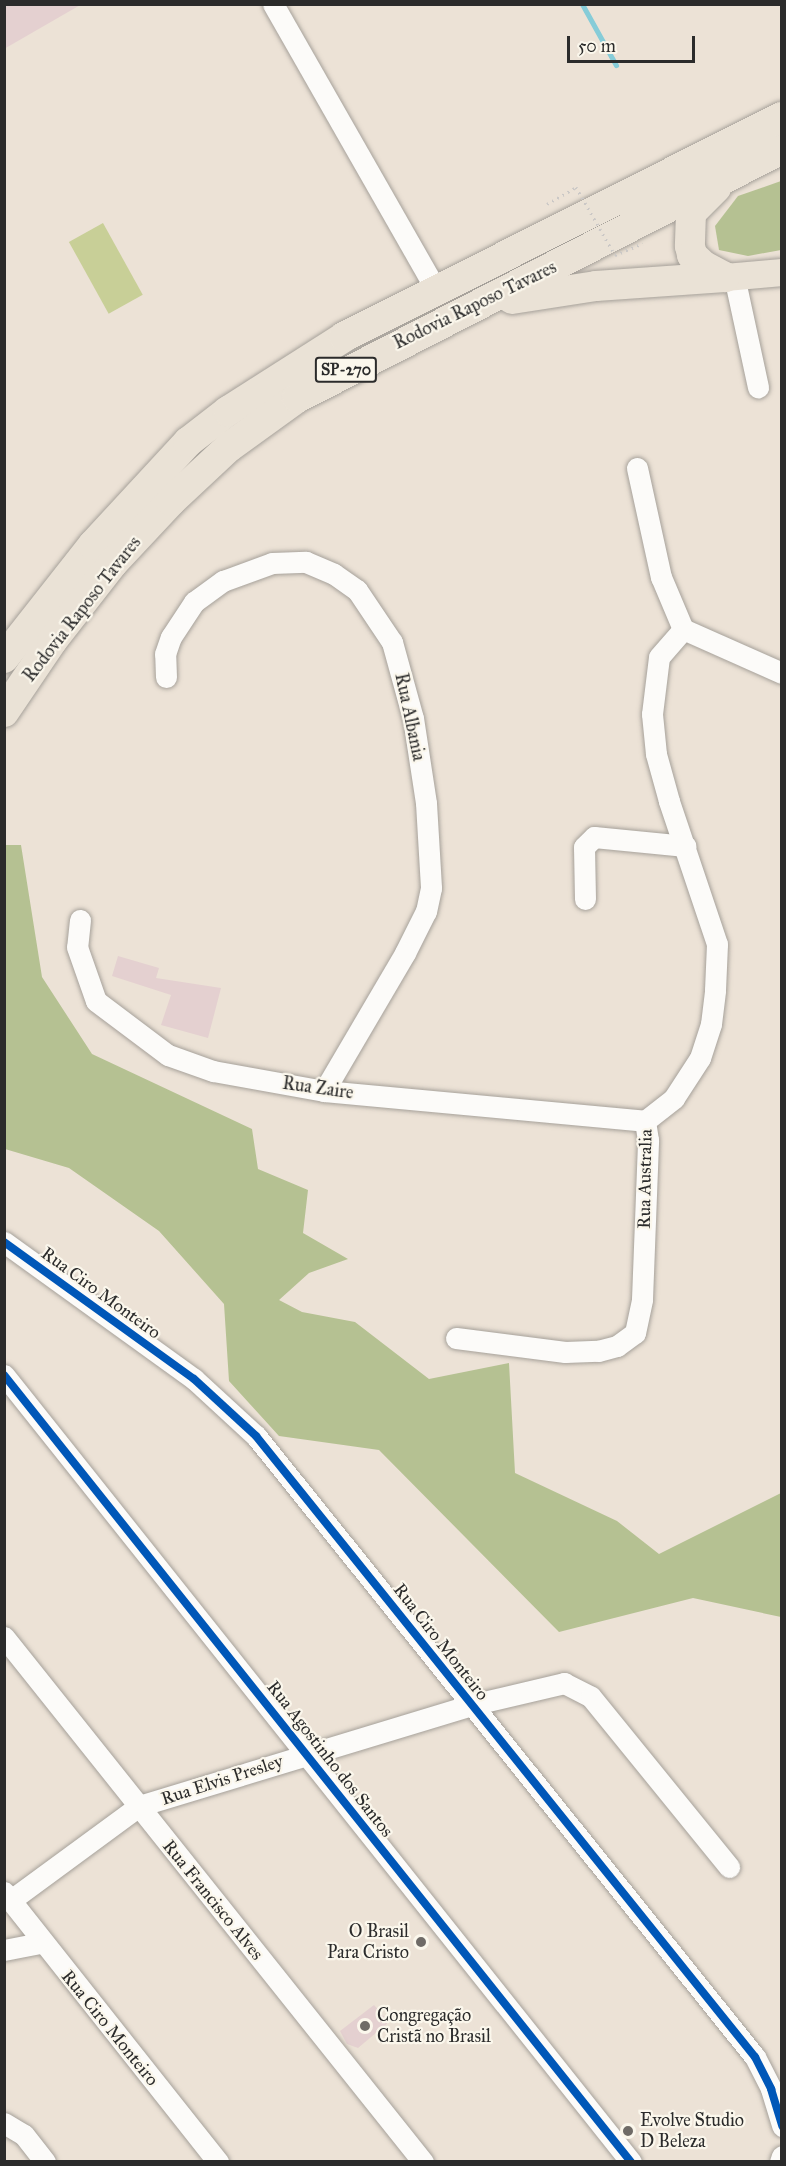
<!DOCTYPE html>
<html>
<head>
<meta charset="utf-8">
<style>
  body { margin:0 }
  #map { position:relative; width:786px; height:2166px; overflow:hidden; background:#ece2d6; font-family:"IM FELL Great Primer",serif }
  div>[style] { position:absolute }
  .green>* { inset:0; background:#c8cf97; transform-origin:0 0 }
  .forest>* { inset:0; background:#b5c192 }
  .stream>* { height:5px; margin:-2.5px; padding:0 2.5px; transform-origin:2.5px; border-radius:2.5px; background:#86ccd8 }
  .building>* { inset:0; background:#e4d0d0 }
  .roads { filter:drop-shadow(0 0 2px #a6a19a) drop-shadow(0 0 2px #a6a19a) }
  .minor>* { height:21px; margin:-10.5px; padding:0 10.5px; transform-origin:10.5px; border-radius:10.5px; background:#fcfbf9 }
  .major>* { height:27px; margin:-13.5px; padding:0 13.5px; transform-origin:13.5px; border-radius:13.5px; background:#eae2d6 }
  .highway>* { height:30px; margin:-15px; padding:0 15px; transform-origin:15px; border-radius:15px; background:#eae2d6 }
  .path-bridge>* { height:3px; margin-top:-1.5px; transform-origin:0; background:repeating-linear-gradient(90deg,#cbc8c6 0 1.5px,transparent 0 6px) }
  .cycleway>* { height:8px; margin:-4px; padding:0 4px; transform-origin:4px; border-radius:4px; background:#0057b8 }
  .dots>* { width:16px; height:16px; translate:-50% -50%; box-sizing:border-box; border:3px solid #fbf7ec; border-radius:50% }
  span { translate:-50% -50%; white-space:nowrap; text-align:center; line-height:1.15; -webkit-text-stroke:4.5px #fbf7ec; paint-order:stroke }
  .shield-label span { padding:2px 4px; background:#fbf7ec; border:2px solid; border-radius:4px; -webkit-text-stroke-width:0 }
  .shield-label { font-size:16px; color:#2b2b2b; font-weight:700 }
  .street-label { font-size:18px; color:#2b2b2b }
  .poi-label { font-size:18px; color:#2b2b2b }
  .right { translate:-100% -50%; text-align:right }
  .left { translate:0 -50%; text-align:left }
  .frame { position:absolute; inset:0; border:6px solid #2b2b2b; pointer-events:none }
  .scale { position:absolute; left:567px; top:36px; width:128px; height:27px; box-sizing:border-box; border:3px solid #2b2b2b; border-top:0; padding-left:8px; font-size:18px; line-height:21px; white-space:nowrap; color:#2b2b2b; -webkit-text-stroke:4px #fbf7ec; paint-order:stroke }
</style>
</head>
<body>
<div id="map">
  <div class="green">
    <i style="left:103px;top:223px;width:82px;height:39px;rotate:61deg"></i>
  </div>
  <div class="forest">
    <i style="clip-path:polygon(781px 181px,781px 250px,748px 256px,719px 250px,715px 226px,738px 196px)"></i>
    <i style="clip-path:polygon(5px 845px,21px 845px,42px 977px,92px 1054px,252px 1129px,258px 1169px,308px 1190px,303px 1233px,348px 1259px,309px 1273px,279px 1300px,302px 1312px,355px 1322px,429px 1379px,509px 1363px,515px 1473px,617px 1521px,659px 1554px,781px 1493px,781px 1617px,693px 1598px,559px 1632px,379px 1450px,279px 1436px,229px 1381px,224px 1304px,159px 1231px,69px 1168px,5px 1149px)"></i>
  </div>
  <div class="stream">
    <i style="left:582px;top:4px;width:70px;rotate:60.9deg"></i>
  </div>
  <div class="building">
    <i style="clip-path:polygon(4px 4px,82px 4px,4px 49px)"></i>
    <i style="clip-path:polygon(118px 956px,159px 968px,156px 978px,221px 988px,208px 1038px,161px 1025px,171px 995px,112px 976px)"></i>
    <i style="clip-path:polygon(374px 2005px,389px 2022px,358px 2048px,347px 2044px,340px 2031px)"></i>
  </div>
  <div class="roads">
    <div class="minor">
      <i style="left:273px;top:4px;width:331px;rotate:60.3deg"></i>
      <i style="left:734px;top:276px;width:114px;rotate:77.8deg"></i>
      <i style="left:637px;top:468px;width:112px;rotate:77.6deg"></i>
      <i style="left:661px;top:577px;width:56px;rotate:67.1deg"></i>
      <i style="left:683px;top:629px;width:108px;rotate:24deg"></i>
      <i style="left:166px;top:677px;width:23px;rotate:-92deg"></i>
      <i style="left:165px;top:654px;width:18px;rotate:-71deg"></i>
      <i style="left:171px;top:637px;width:42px;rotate:-56.7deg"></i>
      <i style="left:194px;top:602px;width:36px;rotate:-36deg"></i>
      <i style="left:223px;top:581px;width:52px;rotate:-20.2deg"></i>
      <i style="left:272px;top:563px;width:34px;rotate:-2deg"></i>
      <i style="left:306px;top:562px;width:30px;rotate:23deg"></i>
      <i style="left:334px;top:574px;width:28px;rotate:35deg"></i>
      <i style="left:357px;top:590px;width:63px;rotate:56.1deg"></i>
      <i style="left:392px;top:642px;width:79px;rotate:74.6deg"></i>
      <i style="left:413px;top:718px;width:86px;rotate:81.3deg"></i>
      <i style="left:426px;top:803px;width:85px;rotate:86.6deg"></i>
      <i style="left:431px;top:888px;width:24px;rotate:102deg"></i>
      <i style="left:426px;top:911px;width:47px;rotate:116.6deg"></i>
      <i style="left:405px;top:953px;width:160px;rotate:120.4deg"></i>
      <i style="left:585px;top:899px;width:52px;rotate:-91.1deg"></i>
      <i style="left:584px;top:847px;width:14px;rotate:-45deg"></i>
      <i style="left:594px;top:837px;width:92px;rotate:5.6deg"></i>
      <i style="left:80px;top:920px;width:27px;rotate:96deg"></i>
      <i style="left:77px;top:947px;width:57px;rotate:70.6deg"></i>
      <i style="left:96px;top:1001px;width:90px;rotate:36.9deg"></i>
      <i style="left:168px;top:1055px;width:48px;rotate:19.6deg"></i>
      <i style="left:213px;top:1071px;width:113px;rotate:10.2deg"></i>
      <i style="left:324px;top:1091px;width:322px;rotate:5.3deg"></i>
      <i style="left:4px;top:1242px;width:234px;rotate:35.8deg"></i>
      <i style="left:194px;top:1379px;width:84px;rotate:42.6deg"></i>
      <i style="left:256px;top:1436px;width:797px;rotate:51.22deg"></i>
      <i style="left:755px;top:2057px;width:36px;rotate:63deg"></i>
      <i style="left:771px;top:2089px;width:39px;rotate:73deg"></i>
      <i style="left:456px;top:1338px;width:110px;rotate:7.3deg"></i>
      <i style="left:565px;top:1352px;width:33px;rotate:-2deg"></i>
      <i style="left:598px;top:1351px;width:20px;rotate:-15deg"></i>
      <i style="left:617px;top:1346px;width:22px;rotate:-36deg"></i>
      <i style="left:635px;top:1333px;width:35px;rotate:-78deg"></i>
      <i style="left:642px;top:1299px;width:159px;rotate:-87.8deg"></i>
      <i style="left:648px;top:1140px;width:19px;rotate:-99deg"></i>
      <i style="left:645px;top:1121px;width:37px;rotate:-38deg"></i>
      <i style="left:674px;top:1098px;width:48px;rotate:-57deg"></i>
      <i style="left:700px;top:1058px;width:36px;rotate:-72deg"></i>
      <i style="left:711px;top:1024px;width:34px;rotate:-83deg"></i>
      <i style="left:715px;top:990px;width:46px;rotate:-87.5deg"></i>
      <i style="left:717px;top:944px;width:151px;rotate:-108.6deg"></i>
      <i style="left:669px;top:801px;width:49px;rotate:-105.5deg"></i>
      <i style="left:656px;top:754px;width:40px;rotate:-95.7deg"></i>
      <i style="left:652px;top:714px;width:57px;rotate:-83deg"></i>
      <i style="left:659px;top:657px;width:37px;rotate:-49deg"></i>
      <i style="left:4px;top:1375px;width:1006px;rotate:51.46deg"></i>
      <i style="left:4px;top:1637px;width:672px;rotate:51.41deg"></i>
      <i style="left:4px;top:1892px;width:345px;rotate:51.6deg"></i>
      <i style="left:11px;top:1900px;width:159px;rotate:-36.3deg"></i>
      <i style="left:139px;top:1806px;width:347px;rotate:-16.9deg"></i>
      <i style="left:471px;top:1705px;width:96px;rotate:-13.3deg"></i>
      <i style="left:564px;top:1683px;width:30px;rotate:27deg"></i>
      <i style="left:591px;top:1697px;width:219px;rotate:50.9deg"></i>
      <i style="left:4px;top:1950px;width:38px;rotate:-11deg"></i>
      <i style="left:4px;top:2123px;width:23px;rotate:31deg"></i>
      <i style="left:24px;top:2135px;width:34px;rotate:52deg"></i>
      <i style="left:780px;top:2162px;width:6px;rotate:-72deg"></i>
    </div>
    <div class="major">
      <i style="left:725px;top:277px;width:57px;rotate:-5deg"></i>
    </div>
    <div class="highway">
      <i style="left:716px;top:188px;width:35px;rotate:135deg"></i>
      <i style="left:691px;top:213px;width:33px;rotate:92deg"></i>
      <i style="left:690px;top:246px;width:9px;rotate:77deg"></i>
      <i style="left:692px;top:255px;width:16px;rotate:43deg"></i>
      <i style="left:704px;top:266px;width:24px;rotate:28deg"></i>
      <i style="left:512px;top:299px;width:85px;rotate:-8.8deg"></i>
      <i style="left:596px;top:286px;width:129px;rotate:-4deg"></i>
      <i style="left:4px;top:658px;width:144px;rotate:-51.8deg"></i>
      <i style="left:93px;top:545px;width:140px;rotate:-47.3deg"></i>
      <i style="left:188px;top:442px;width:51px;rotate:-37.8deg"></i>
      <i style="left:228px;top:411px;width:138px;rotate:-32.5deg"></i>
      <i style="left:344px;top:337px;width:490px;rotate:-26.7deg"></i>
      <i style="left:4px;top:712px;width:86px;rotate:-55.9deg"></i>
      <i style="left:52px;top:641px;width:99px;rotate:-52deg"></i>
      <i style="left:113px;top:563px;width:85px;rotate:-46.9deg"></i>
      <i style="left:171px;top:501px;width:79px;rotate:-43deg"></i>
      <i style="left:229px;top:447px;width:84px;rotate:-35.8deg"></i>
      <i style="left:297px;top:398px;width:545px;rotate:-27.18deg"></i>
    </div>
  </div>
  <div class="path-bridge">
    <i style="left:547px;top:204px;width:34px;rotate:-30deg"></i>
    <i style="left:576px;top:187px;width:78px;rotate:60.2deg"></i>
    <i style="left:615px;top:255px;width:30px;rotate:-23deg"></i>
  </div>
  <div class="cycleway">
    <i style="left:4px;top:1242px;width:234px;rotate:35.8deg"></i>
    <i style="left:194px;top:1379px;width:84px;rotate:42.6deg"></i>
    <i style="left:256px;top:1436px;width:797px;rotate:51.22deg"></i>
    <i style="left:755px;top:2057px;width:36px;rotate:63deg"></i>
    <i style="left:771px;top:2089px;width:39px;rotate:73deg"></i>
    <i style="left:4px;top:1375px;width:1006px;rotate:51.46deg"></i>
  </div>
  <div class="dots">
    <i style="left:421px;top:1942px;background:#6f6b67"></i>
    <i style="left:365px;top:2026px;background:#6f6b67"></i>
    <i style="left:628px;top:2131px;background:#6f6b67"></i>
  </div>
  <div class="shield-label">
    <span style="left:346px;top:370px">SP-270</span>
  </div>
  <div class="street-label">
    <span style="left:475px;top:305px;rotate:-26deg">Rodovia Raposo Tavares</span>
    <span style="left:82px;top:609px;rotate:-52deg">Rodovia Raposo Tavares</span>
    <span style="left:410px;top:717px;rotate:78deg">Rua Albania</span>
    <span style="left:318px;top:1088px;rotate:8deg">Rua Zaire</span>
    <span style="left:645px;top:1179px;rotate:-89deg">Rua Australia</span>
    <span style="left:101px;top:1293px;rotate:36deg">Rua Ciro Monteiro</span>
    <span style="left:441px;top:1642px;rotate:52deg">Rua Ciro Monteiro</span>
    <span style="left:330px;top:1759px;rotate:52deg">Rua Agostinho dos Santos</span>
    <span style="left:222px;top:1780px;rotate:-18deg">Rua Elvis Presley</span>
    <span style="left:213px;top:1900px;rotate:51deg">Rua Francisco Alves</span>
    <span style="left:110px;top:2028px;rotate:51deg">Rua Ciro Monteiro</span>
  </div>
  <div class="poi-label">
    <span class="right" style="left:409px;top:1942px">O Brasil<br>Para Cristo</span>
    <span class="left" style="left:377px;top:2026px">Congregação<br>Cristã no Brasil</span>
    <span class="left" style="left:640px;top:2131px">Evolve Studio<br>D Beleza</span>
  </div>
  <div class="frame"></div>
  <div class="scale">50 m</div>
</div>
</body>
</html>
